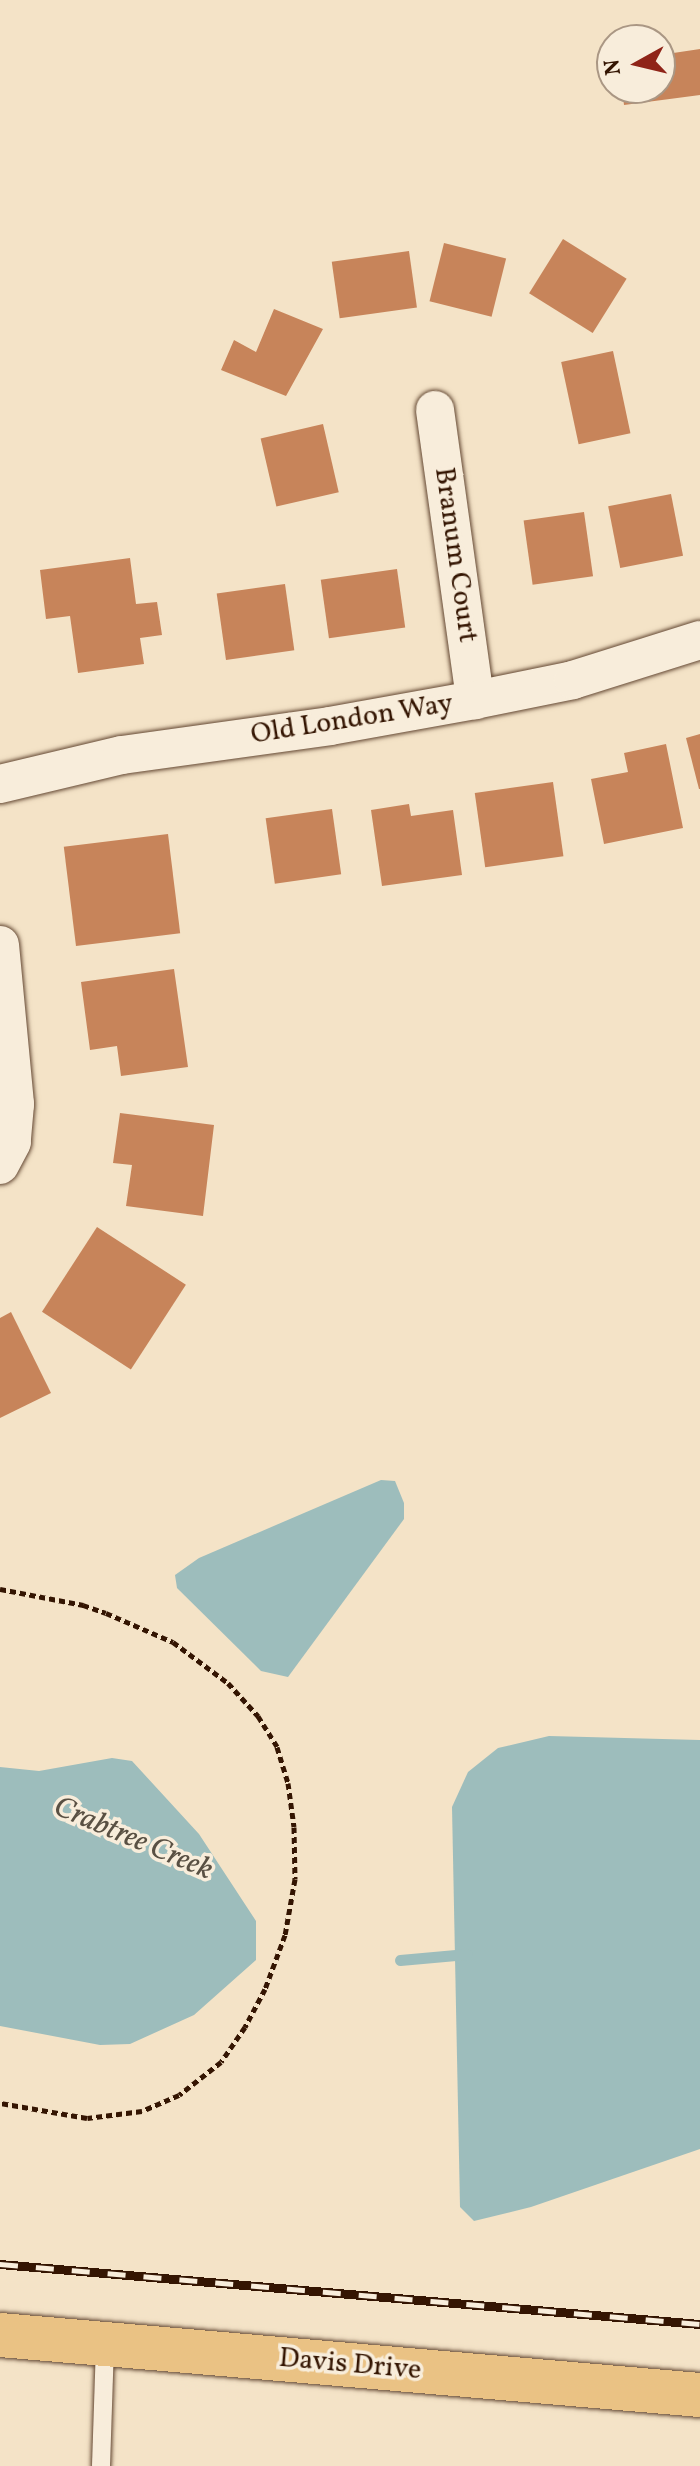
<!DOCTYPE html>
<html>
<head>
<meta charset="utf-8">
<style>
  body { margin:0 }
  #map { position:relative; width:700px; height:2466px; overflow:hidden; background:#f4e3c7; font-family:Vollkorn,serif }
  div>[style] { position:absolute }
  .water>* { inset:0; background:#9dbdbc }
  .stream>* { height:11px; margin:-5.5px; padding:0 5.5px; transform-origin:5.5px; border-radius:5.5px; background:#9dbdbc }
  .building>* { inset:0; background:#c7845a; transform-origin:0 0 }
  .path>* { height:5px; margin-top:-2.5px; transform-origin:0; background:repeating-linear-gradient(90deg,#341502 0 6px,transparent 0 10px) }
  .roads { filter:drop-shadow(0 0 2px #644833) drop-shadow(0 0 2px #644833) }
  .service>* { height:18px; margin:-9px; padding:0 9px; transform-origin:9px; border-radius:9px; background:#f8eddb }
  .minor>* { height:38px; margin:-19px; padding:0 19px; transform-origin:19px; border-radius:19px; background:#f8eddb }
  .primary>* { height:44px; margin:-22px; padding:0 22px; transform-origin:22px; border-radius:22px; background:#eac284 }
  .rail>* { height:9px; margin-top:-4.5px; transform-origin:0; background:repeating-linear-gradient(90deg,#f8eddb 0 18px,#341502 0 36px); box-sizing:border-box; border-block:2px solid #341502 }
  span { translate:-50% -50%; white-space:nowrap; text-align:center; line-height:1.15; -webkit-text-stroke:7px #f8eddb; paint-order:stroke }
  .street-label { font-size:28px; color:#341502 }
  .water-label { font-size:30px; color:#595043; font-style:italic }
  .north { position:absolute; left:596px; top:24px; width:80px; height:80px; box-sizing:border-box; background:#f8eddb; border:2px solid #aa9784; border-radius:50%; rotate:262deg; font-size:22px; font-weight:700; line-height:32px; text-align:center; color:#341502 }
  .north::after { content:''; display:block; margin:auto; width:28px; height:36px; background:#8f2418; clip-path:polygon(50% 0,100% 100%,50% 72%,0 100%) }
</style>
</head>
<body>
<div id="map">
  <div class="water">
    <i style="clip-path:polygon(381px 1480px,395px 1481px,404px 1503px,404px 1519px,288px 1677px,261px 1671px,177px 1588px,175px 1575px,199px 1558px)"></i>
    <i style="clip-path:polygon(549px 1736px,700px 1740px,700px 2149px,531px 2207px,474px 2221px,460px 2207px,452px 1807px,468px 1772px,498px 1748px)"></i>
    <i style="clip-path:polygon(112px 1758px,132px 1761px,199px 1834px,256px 1921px,256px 1960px,194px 2015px,130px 2044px,100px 2045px,0 2026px,0 1767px,39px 1771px)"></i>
  </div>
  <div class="stream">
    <i style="left:400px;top:1960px;width:67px;rotate:-5.1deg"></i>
  </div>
  <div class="building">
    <i style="clip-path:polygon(700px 49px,700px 95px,624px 105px,622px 88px,660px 88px,660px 55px)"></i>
    <i style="left:563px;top:239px;width:75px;height:64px;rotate:32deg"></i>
    <i style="left:444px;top:243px;width:64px;height:60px;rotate:14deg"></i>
    <i style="left:409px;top:251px;width:57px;height:78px;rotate:82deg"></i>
    <i style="clip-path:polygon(274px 309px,323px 329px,286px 396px,221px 370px,234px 340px,256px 352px)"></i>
    <i style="left:613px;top:351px;width:84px;height:53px;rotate:78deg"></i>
    <i style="left:323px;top:424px;width:70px;height:64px;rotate:77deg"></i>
    <i style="left:671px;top:494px;width:63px;height:64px;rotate:79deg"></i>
    <i style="left:584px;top:512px;width:65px;height:61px;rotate:82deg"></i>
    <i style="clip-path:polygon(130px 558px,136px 604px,157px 602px,162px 635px,140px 638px,144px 664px,78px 673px,70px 616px,46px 619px,40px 570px)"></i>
    <i style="left:397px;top:569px;width:59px;height:77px;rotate:82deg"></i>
    <i style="left:285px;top:584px;width:67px;height:69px;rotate:82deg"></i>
    <i style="clip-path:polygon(700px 734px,700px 789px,699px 789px,686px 738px)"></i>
    <i style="clip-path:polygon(666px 744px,683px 828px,604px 844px,591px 779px,628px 772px,624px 753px)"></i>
    <i style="left:553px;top:782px;width:75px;height:79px;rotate:82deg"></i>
    <i style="clip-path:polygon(409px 804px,411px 816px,453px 810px,462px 875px,382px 886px,371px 810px)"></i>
    <i style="left:332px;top:809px;width:66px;height:67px;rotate:82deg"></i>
    <i style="left:168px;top:834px;width:100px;height:105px;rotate:83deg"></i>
    <i style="clip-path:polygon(174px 969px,188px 1067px,121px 1076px,117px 1046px,90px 1050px,81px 982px)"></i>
    <i style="clip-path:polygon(120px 1113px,214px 1125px,203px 1216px,126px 1206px,132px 1165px,113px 1163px)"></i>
    <i style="left:97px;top:1227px;width:106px;height:101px;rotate:33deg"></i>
    <i style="clip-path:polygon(11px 1312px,51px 1393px,0 1418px,0 1318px)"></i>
  </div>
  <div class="path">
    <i style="left:0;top:1589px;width:85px;rotate:10.9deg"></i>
    <i style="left:83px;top:1605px;width:24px;rotate:19deg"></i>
    <i style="left:106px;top:1613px;width:73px;rotate:23.4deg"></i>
    <i style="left:173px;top:1642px;width:69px;rotate:36.7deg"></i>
    <i style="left:228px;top:1683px;width:45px;rotate:47.7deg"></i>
    <i style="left:258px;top:1716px;width:36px;rotate:58deg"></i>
    <i style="left:277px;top:1747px;width:38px;rotate:73deg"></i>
    <i style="left:288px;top:1783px;width:44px;rotate:82.2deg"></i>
    <i style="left:294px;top:1827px;width:52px;rotate:88.9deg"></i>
    <i style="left:295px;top:1879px;width:57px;rotate:100.1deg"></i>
    <i style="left:285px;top:1935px;width:58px;rotate:110.3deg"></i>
    <i style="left:265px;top:1989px;width:43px;rotate:117.8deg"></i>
    <i style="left:245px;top:2027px;width:42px;rotate:124.4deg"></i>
    <i style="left:221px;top:2062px;width:53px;rotate:141.8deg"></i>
    <i style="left:179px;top:2095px;width:40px;rotate:156.6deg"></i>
    <i style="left:142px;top:2111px;width:55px;rotate:172.7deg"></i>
    <i style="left:87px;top:2118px;width:88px;rotate:-170.2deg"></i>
  </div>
  <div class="roads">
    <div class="service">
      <i style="left:101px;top:2466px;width:123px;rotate:-88.1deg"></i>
    </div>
    <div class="minor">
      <i style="left:435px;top:410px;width:293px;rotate:82.1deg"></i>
      <i style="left:0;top:784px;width:125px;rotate:-13.4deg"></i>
      <i style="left:122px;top:755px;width:210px;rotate:-7.9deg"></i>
      <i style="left:330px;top:726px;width:147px;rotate:-10.2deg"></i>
      <i style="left:475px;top:700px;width:100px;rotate:-11.5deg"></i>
      <i style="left:573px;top:680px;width:133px;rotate:-17.5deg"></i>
      <i style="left:0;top:945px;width:160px;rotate:84.6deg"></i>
      <i style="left:15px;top:1104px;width:38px;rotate:95deg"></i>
      <i style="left:12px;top:1142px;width:26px;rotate:118deg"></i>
    </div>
    <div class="primary">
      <i style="left:0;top:2335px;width:703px;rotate:4.9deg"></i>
    </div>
  </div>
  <div class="rail">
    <i style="left:0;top:2264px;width:703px;rotate:4.9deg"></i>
  </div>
  <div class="street-label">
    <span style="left:455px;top:555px;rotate:82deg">Branum Court</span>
    <span style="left:352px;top:720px;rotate:-9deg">Old London Way</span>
    <span style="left:350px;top:2365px;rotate:5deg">Davis Drive</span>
  </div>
  <div class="water-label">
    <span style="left:133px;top:1839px;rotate:23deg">Crabtree Creek</span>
  </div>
  <div class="north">N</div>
</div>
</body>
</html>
